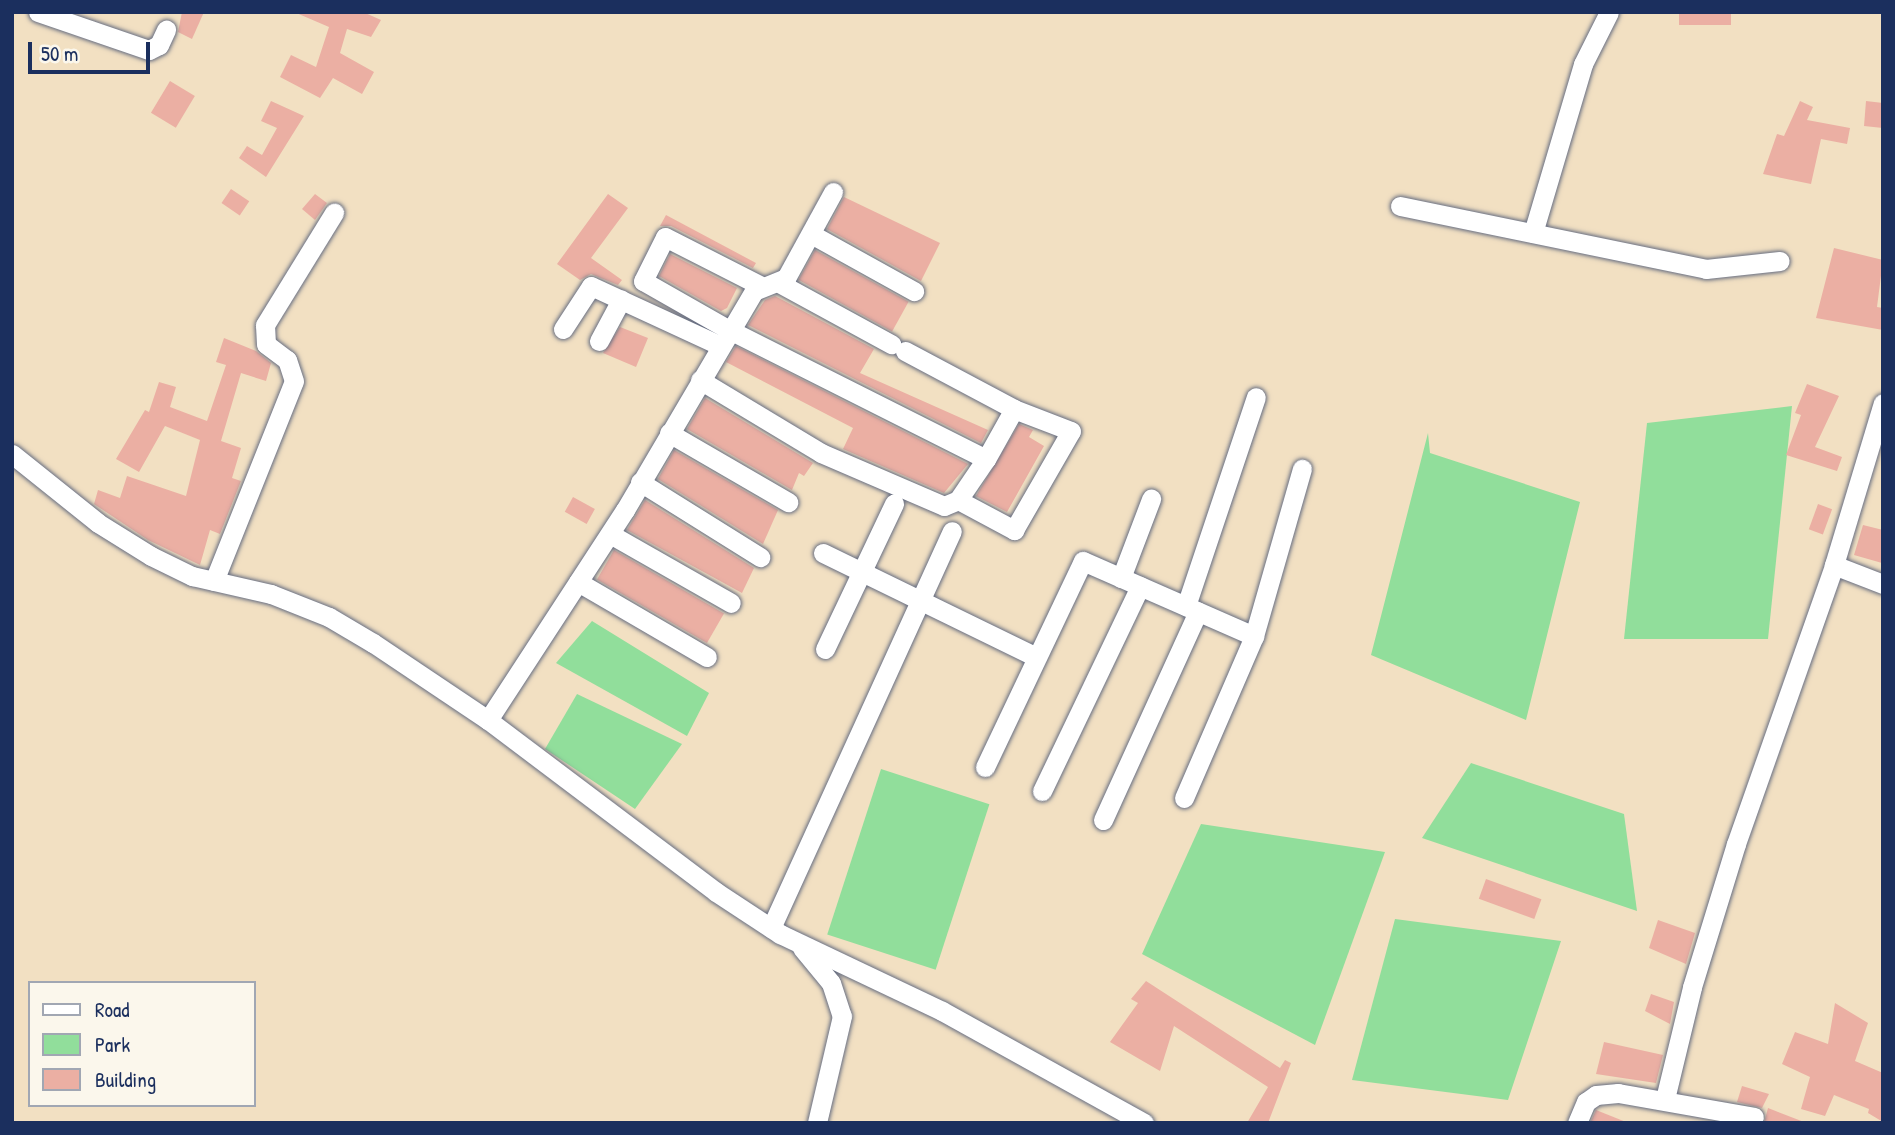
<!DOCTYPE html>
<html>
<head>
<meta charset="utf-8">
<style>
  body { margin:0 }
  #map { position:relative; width:1895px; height:1135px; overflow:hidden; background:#f2e0c2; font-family:"Patrick Hand",sans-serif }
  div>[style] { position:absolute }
  .green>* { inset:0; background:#91de9b; transform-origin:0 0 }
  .building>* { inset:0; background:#ebafa3; transform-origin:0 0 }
  .roads { filter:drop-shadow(0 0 2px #666d81) drop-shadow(0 0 2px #666d81) }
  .minor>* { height:19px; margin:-9.5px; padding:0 9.5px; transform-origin:9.5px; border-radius:9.5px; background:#fff }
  span { translate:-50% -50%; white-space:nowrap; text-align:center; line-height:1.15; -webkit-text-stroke:5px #fbf7ec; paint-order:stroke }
  .frame { position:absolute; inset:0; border:14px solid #1b2f5e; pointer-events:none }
  .legend { position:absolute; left:28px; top:981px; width:228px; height:126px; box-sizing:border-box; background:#fbf7ec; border:2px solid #a1a7b3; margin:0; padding:9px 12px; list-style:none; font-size:21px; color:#1b2f5e }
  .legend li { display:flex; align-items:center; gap:14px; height:35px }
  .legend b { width:35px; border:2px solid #a1a7b3 }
  .scale { position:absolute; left:28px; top:42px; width:122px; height:32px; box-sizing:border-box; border:4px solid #1b2f5e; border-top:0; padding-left:9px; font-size:21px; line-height:24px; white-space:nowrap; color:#1b2f5e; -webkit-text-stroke:5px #fbf7ec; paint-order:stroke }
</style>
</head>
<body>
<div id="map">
  <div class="green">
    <i style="clip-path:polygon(1792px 406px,1768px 639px,1624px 639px,1647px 423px)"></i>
    <i style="clip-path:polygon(1428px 433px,1430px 453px,1580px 502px,1526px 720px,1371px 655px)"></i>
    <i style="clip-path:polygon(592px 621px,709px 693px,687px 736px,556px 663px)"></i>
    <i style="clip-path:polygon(577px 694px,682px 744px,635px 809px,545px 749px)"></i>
    <i style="clip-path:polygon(1471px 763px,1624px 814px,1637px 911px,1422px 838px)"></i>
    <i style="left:881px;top:769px;width:114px;height:174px;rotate:18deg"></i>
    <i style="clip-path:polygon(1201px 824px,1385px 852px,1315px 1045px,1142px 954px)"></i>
    <i style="clip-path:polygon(1395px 919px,1561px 941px,1508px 1100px,1352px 1080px)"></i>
  </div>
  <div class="building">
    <i style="clip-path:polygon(182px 12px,204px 12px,192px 39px,178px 32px)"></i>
    <i style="clip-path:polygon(294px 12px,363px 12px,381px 20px,371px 37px,347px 29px,340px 53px,374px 72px,362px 94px,333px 78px,320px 98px,280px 77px,291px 55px,316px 67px,329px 27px)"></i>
    <i style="left:1679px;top:12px;width:52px;height:13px"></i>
    <i style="left:170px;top:81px;width:29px;height:37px;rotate:31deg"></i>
    <i style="clip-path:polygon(271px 101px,304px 116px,266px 177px,239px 158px,247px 146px,262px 155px,277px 128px,261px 121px)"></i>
    <i style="clip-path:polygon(1800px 101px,1813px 107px,1807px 120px,1850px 128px,1847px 144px,1821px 139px,1811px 184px,1763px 174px,1777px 134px,1784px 136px)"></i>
    <i style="clip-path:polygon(1866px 101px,1883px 103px,1883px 128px,1864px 126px)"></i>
    <i style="left:231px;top:189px;width:22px;height:17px;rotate:34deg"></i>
    <i style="clip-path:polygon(315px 194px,327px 203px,315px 220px,302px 209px)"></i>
    <i style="clip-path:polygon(608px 194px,628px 208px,591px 258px,622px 280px,618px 285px,591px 274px,580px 280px,557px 264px)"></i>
    <i style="clip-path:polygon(844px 197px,940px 243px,921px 281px,827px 229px)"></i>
    <i style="clip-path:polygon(666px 215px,756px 263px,753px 268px,671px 226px,660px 226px)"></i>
    <i style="clip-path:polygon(1834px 248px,1883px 260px,1877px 307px,1883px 308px,1883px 330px,1816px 318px)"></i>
    <i style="left:815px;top:250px;width:107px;height:34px;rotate:29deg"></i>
    <i style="clip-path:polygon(670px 254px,737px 288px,727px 308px,721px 311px,659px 276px)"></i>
    <i style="clip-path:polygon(775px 296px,874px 349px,860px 373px,988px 430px,981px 443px,748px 325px,765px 300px)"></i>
    <i style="clip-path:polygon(620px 327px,648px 338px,636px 367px,603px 353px)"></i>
    <i style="clip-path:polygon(224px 338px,256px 351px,271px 363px,266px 381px,241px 373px,221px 441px,241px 448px,232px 478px,241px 481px,220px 534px,210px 530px,200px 565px,148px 540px,94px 504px,98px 490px,120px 498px,127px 476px,186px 496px,200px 440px,165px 426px,139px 472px,116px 459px,145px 410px,149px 412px,159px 382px,176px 387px,170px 407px,207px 421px,226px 365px,216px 362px)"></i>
    <i style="clip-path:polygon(736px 346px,968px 464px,944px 493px,843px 449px,853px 428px,726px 362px)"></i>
    <i style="clip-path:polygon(1807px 384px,1839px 396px,1815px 447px,1842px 457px,1837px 471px,1786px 455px,1801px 415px,1795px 413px)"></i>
    <i style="clip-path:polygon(705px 398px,813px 463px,804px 476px,799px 473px,792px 490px,687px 429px)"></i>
    <i style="clip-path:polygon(1019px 424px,1033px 430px,1029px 437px,1044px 446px,1007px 512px,976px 496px)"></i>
    <i style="clip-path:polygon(674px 450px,778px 510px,763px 544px,658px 479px)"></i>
    <i style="left:573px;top:497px;width:25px;height:17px;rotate:29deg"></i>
    <i style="clip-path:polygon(645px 500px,754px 568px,742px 593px,627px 530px)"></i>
    <i style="left:1818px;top:504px;width:15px;height:27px;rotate:20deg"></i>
    <i style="clip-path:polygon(1863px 525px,1883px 530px,1882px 563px,1854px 555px)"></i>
    <i style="left:614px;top:550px;width:127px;height:34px;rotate:30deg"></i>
    <i style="left:1486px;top:879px;width:59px;height:21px;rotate:20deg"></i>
    <i style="clip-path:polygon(1658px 920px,1695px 933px,1686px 964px,1649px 948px)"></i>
    <i style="clip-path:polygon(1146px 981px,1280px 1068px,1285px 1060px,1291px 1063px,1268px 1123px,1247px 1123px,1268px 1087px,1174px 1026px,1160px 1071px,1110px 1042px,1138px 1003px,1131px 999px)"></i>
    <i style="clip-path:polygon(1651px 994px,1674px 1002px,1670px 1024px,1645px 1011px)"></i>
    <i style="clip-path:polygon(1835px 1003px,1868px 1023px,1855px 1061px,1883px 1073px,1883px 1122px,1868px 1113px,1869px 1109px,1834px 1095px,1825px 1116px,1801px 1109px,1810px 1077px,1782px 1064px,1795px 1032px,1828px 1044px)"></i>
    <i style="clip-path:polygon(1604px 1042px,1663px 1055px,1656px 1083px,1596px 1074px)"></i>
    <i style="clip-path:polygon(1742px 1086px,1769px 1094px,1762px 1108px,1737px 1102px)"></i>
    <i style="clip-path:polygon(1768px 1108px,1804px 1122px,1804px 1123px,1764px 1123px)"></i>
    <i style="clip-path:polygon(1596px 1110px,1626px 1122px,1626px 1123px,1590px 1123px)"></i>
  </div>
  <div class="roads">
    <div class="minor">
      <i style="left:38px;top:12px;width:117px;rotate:18.9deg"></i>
      <i style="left:149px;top:50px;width:11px;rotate:-27deg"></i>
      <i style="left:159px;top:45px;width:17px;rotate:-65deg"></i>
      <i style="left:1400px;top:206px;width:312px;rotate:11.6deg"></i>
      <i style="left:1706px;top:269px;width:74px;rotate:-6.2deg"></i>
      <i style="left:1533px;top:233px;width:176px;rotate:-73.5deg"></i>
      <i style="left:1583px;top:64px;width:58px;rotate:-63.4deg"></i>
      <i style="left:811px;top:234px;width:118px;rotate:29deg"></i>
      <i style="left:779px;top:283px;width:128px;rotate:28.6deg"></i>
      <i style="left:724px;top:327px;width:93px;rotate:-150.4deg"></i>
      <i style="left:643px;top:281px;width:49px;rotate:-63.4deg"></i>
      <i style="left:665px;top:237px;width:108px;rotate:27deg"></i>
      <i style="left:563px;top:329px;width:51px;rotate:-56.9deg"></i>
      <i style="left:591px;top:286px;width:143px;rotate:24.8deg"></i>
      <i style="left:599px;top:341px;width:47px;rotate:-61.8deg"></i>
      <i style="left:905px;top:351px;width:123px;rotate:28deg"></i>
      <i style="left:1014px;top:409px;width:57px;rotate:119.2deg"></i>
      <i style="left:700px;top:380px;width:141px;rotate:31.1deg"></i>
      <i style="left:821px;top:453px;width:134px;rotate:23.3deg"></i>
      <i style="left:944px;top:506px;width:15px;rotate:-23deg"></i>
      <i style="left:958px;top:500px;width:50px;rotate:-55.7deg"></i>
      <i style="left:986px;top:459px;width:287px;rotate:-153.3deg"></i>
      <i style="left:669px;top:433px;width:138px;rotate:30.1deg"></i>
      <i style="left:12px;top:454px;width:110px;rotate:38.7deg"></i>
      <i style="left:98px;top:523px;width:62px;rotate:31.9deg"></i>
      <i style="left:151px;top:556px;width:46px;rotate:26deg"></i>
      <i style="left:192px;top:576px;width:81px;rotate:12.8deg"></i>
      <i style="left:271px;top:594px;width:62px;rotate:21.6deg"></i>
      <i style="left:329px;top:617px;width:51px;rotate:30.6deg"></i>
      <i style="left:373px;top:643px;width:138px;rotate:33.8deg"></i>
      <i style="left:488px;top:720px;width:286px;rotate:37deg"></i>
      <i style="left:716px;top:892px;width:77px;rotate:33.3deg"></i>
      <i style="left:780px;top:934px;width:179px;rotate:25.4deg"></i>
      <i style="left:942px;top:1011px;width:231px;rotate:29deg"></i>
      <i style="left:640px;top:482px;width:142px;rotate:32deg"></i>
      <i style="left:958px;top:500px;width:64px;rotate:28.2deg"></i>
      <i style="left:1014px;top:530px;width:114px;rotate:-60.1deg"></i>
      <i style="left:1071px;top:431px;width:61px;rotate:-158.9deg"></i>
      <i style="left:610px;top:534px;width:139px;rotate:29.7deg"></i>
      <i style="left:823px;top:553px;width:237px;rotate:26deg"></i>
      <i style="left:1834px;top:565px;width:53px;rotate:21.2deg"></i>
      <i style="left:1121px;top:578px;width:85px;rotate:-69.2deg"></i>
      <i style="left:214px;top:581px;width:215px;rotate:-68.2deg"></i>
      <i style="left:294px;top:381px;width:22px;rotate:-108deg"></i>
      <i style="left:287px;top:360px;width:26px;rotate:-143deg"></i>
      <i style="left:266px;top:344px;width:19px;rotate:-93deg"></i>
      <i style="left:265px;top:325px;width:132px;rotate:-58.4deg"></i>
      <i style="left:578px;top:582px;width:149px;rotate:30.2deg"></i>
      <i style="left:1186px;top:606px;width:220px;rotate:-71.5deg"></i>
      <i style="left:825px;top:649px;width:161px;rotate:-64.6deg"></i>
      <i style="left:488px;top:720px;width:251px;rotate:-56.9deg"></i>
      <i style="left:625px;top:510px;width:254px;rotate:-59.5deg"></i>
      <i style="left:754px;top:291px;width:35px;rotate:-22deg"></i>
      <i style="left:786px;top:278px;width:98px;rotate:-61.3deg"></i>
      <i style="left:985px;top:767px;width:228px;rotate:-64.6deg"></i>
      <i style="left:1083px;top:561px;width:187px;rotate:23.7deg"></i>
      <i style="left:1042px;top:791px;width:227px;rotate:-64.4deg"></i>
      <i style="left:1184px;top:798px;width:176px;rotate:-66.6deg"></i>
      <i style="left:1254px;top:636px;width:174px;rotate:-74deg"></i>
      <i style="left:1103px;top:820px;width:229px;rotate:-65.5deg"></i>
      <i style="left:771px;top:928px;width:436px;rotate:-65.5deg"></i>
      <i style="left:802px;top:948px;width:45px;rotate:50.4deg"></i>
      <i style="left:831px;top:983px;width:35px;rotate:72deg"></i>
      <i style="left:842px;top:1016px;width:110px;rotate:103.2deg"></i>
      <i style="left:1665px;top:1099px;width:115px;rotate:-76.4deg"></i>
      <i style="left:1692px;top:987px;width:150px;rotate:-72.9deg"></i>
      <i style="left:1736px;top:844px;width:296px;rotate:-70.6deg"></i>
      <i style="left:1834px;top:565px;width:169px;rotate:-73.2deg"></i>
      <i style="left:1577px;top:1123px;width:23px;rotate:-67deg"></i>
      <i style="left:1586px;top:1102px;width:12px;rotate:-35deg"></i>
      <i style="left:1596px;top:1095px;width:22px;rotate:-5deg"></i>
      <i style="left:1618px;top:1093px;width:138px;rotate:10deg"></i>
    </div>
  </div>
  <div class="frame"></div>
  <ul class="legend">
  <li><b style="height:9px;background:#fff"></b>Road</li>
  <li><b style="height:19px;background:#91de9b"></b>Park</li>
  <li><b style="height:19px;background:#ebafa3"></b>Building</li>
  </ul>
  <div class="scale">50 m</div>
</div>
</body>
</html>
